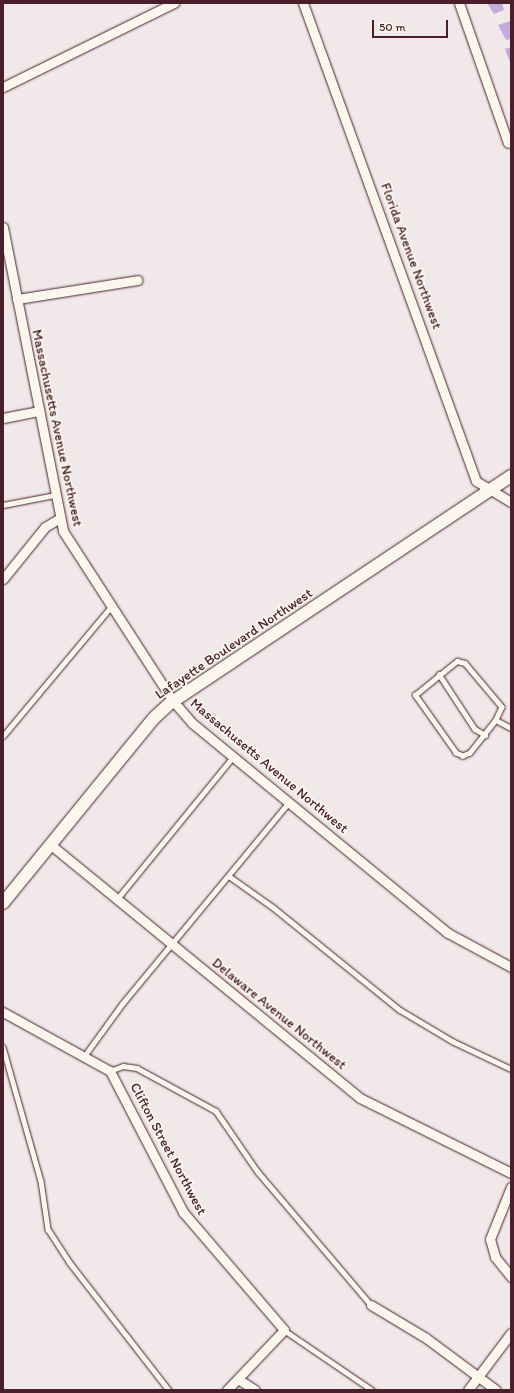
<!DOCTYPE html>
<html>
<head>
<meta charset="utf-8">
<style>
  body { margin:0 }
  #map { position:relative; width:514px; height:1393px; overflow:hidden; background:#f0e8e9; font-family:Itim,sans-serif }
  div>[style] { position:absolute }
  .building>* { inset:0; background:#c2acdb }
  .roads { filter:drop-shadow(0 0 1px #4a1f2b) drop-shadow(0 0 1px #4a1f2b) }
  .service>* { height:4.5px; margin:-2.25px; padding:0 2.25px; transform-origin:2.25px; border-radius:2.25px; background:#fbf7ec }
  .minor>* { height:9px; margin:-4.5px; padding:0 4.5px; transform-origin:4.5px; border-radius:4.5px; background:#fbf7ec }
  .secondary>* { height:12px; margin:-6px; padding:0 6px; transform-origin:6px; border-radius:6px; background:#fbf7ec }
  span { translate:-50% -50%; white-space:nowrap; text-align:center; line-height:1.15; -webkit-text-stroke:3.5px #fbf7ec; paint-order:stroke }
  .street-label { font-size:14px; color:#4a1f2b }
  .frame { position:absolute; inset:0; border:4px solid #4a1f2b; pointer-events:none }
  .scale { position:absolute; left:372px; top:20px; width:76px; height:18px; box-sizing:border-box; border:2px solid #4a1f2b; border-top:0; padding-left:5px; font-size:12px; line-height:14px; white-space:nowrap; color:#4a1f2b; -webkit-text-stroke:3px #fbf7ec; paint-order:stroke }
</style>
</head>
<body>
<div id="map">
  <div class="building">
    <i style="clip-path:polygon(487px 3px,502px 3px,504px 10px,494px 14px)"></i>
    <i style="clip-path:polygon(511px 21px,511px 39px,506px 40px,498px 25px)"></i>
    <i style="clip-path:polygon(511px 47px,511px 65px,505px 49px)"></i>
  </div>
  <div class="roads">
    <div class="service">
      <i style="left:3px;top:505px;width:53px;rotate:-10.9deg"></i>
      <i style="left:457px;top:661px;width:8px;rotate:14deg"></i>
      <i style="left:465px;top:663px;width:57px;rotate:49.9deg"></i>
      <i style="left:502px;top:707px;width:14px;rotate:115deg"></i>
      <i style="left:496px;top:720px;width:42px;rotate:128.2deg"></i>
      <i style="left:470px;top:753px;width:8px;rotate:157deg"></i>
      <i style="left:463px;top:756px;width:8px;rotate:-157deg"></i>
      <i style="left:456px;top:753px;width:71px;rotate:-125.3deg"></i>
      <i style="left:415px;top:695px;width:54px;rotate:-39deg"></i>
      <i style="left:439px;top:674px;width:66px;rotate:56.8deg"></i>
      <i style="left:475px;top:729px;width:12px;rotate:31deg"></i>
      <i style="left:496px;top:720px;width:17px;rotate:28deg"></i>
      <i style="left:3px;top:736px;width:168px;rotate:-50.1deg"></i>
      <i style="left:229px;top:876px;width:55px;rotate:35.4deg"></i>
      <i style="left:274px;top:908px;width:162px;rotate:39deg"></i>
      <i style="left:400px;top:1010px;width:61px;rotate:30.8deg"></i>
      <i style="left:452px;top:1041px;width:65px;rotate:25.4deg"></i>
      <i style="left:117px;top:899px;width:183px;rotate:-50.8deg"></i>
      <i style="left:3px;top:1047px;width:139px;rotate:74.2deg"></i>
      <i style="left:41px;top:1181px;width:49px;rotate:81.7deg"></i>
      <i style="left:48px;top:1229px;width:40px;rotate:57.1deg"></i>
      <i style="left:70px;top:1263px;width:161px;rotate:52.1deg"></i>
      <i style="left:85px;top:1055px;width:63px;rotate:-54deg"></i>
      <i style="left:122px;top:1004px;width:262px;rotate:-50.4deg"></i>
      <i style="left:110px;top:1071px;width:14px;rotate:-21deg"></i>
      <i style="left:123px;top:1066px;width:14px;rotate:8deg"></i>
      <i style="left:137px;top:1068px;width:90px;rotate:28.6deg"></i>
      <i style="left:216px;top:1111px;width:74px;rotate:55.5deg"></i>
      <i style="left:258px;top:1172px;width:175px;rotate:49.6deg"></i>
      <i style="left:284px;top:1330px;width:107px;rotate:34.3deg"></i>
    </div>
    <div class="minor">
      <i style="left:303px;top:3px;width:508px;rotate:70.1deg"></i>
      <i style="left:476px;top:481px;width:41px;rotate:31deg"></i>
      <i style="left:459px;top:3px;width:148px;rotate:70.7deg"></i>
      <i style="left:3px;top:87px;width:191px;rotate:-26.2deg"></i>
      <i style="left:3px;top:227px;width:310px;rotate:78.8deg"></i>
      <i style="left:63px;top:531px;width:202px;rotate:57.1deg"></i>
      <i style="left:173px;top:701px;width:29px;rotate:49deg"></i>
      <i style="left:192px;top:723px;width:331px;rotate:39.4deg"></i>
      <i style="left:448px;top:933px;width:72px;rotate:28.4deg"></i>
      <i style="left:17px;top:299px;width:122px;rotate:-8.9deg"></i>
      <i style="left:3px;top:418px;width:37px;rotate:-11deg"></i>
      <i style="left:3px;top:579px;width:67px;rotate:-51.1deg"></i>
      <i style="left:45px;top:527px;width:17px;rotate:-31deg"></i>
      <i style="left:51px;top:845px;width:399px;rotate:39.3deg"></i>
      <i style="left:360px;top:1098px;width:169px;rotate:26.4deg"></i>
      <i style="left:3px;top:1012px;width:122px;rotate:28.9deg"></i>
      <i style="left:110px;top:1071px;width:159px;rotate:62.6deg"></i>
      <i style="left:183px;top:1212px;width:155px;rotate:49.4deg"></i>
      <i style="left:284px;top:1330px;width:83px;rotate:133.5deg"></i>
      <i style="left:511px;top:1187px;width:56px;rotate:112deg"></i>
      <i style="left:490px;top:1239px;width:19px;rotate:74deg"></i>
      <i style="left:495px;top:1257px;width:26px;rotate:51deg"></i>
      <i style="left:371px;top:1305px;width:64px;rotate:31deg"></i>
      <i style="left:426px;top:1338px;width:87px;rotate:36.6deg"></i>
      <i style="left:238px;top:1379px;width:20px;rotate:33deg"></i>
      <i style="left:468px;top:1390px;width:71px;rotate:-53deg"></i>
    </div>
    <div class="secondary">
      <i style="left:3px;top:903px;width:237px;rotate:-50.8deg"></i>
      <i style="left:153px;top:719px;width:22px;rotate:-43deg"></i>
      <i style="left:169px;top:704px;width:411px;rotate:-33.7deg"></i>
    </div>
  </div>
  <div class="street-label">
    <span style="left:411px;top:256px;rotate:70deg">Florida Avenue Northwest</span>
    <span style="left:57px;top:428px;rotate:78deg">Massachusetts Avenue Northwest</span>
    <span style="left:234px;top:644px;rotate:-34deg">Lafayette Boulevard Northwest</span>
    <span style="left:269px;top:766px;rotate:40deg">Massachusetts Avenue Northwest</span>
    <span style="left:279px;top:1014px;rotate:39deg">Delaware Avenue Northwest</span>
    <span style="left:168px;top:1149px;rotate:62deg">Clifton Street Northwest</span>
  </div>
  <div class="frame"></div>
  <div class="scale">50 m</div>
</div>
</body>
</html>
